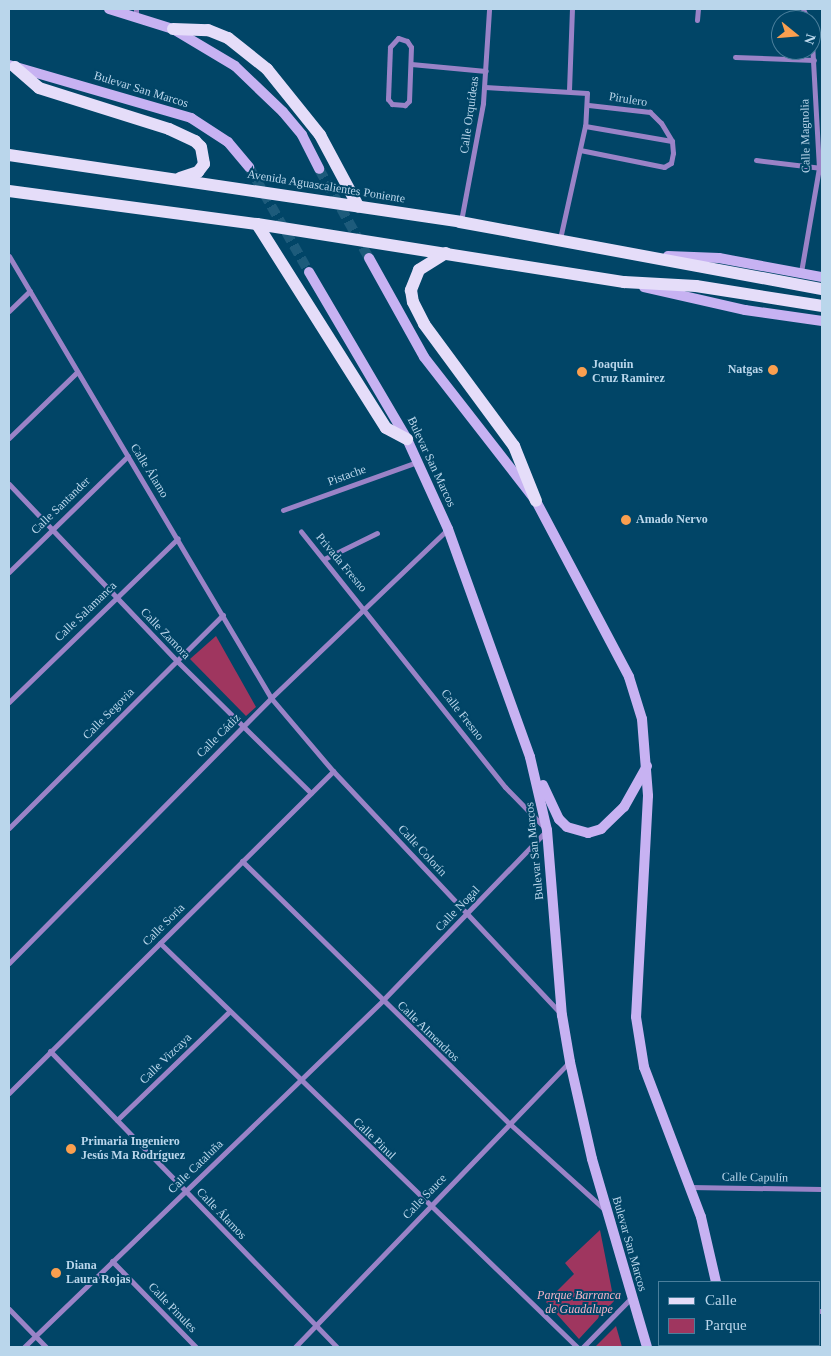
<!DOCTYPE html>
<html>
<head>
<meta charset="utf-8">
<style>
  body { margin:0 }
  #map { position:relative; width:831px; height:1356px; overflow:hidden; background:#014567; font-family:"Times New Roman",serif }
  div>[style] { position:absolute }
  .green>* { inset:0; background:#9f365f }
  .secondary-tunnel>* { height:10px; margin-top:-5px; transform-origin:0; background:repeating-linear-gradient(90deg,#1d5b7b 0 10px,transparent 0 15px) }
  .street>* { height:5px; margin:-2.5px; padding:0 2.5px; transform-origin:2.5px; border-radius:2.5px; background:#9a83c7 }
  .secondary>* { height:10px; margin:-5px; padding:0 5px; transform-origin:5px; border-radius:5px; background:#c7b2f2 }
  .primary>* { height:12px; margin:-6px; padding:0 6px; transform-origin:6px; border-radius:6px; background:#e5ddf9 }
  .dots>* { width:14px; height:14px; translate:-50% -50%; box-sizing:border-box; border:2px solid #014567; border-radius:50% }
  span { translate:-50% -50%; white-space:nowrap; text-align:center; line-height:1.15; -webkit-text-stroke:4px #014567; paint-order:stroke }
  .street-label { font-size:12px; color:#bad6eb }
  .poi-label { font-size:12px; color:#bad6eb; font-weight:700 }
  .left { translate:0 -50%; text-align:left }
  .right { translate:-100% -50%; text-align:right }
  .park-label { font-size:12px; color:#f3b3c6; font-style:italic }
  .frame { position:absolute; inset:0; border:10px solid #bad6eb; pointer-events:none }
  .legend { position:absolute; left:658px; top:1281px; width:162px; height:65px; box-sizing:border-box; background:#014567; border:1px solid #4b7f9c; margin:0; padding:6px 9px; list-style:none; font-size:15px; color:#bad6eb }
  .legend li { display:flex; align-items:center; gap:10px; height:25px }
  .legend b { width:25px; border:1px solid #4b7f9c }
  .north { position:absolute; left:771px; top:10px; width:50px; height:50px; box-sizing:border-box; background:#014567; border:1px solid #4b7f9c; border-radius:50%; rotate:107deg; font-size:14px; font-weight:700; line-height:20px; text-align:center; color:#bad6eb }
  .north::after { content:''; display:block; margin:auto; width:18px; height:22px; background:#fa9f4f; clip-path:polygon(50% 0,100% 100%,50% 72%,0 100%) }
</style>
</head>
<body>
<div id="map">
  <div class="green">
    <i style="clip-path:polygon(216px 636px,256px 707px,246px 716px,190px 659px)"></i>
    <i style="clip-path:polygon(600px 1230px,614px 1301px,579px 1339px,546px 1302px,574px 1274px,565px 1263px)"></i>
    <i style="clip-path:polygon(616px 1326px,622px 1347px,595px 1347px)"></i>
  </div>
  <div class="secondary-tunnel">
    <i style="left:249px;top:167px;width:121px;rotate:60.3deg"></i>
    <i style="left:319px;top:169px;width:102px;rotate:60.7deg"></i>
  </div>
  <div class="street">
    <i style="left:803px;top:9px;width:12px;rotate:66deg"></i>
    <i style="left:136px;top:17px;width:8px;rotate:-90deg"></i>
    <i style="left:697px;top:20px;width:11px;rotate:-85deg"></i>
    <i style="left:398px;top:38px;width:9px;rotate:18deg"></i>
    <i style="left:407px;top:41px;width:7px;rotate:56deg"></i>
    <i style="left:411px;top:47px;width:54px;rotate:92.1deg"></i>
    <i style="left:409px;top:101px;width:6px;rotate:135deg"></i>
    <i style="left:405px;top:105px;width:13px;rotate:-176deg"></i>
    <i style="left:392px;top:104px;width:6px;rotate:-129deg"></i>
    <i style="left:388px;top:99px;width:52px;rotate:-87.8deg"></i>
    <i style="left:390px;top:47px;width:12px;rotate:-48deg"></i>
    <i style="left:735px;top:57px;width:79px;rotate:2.2deg"></i>
    <i style="left:411px;top:64px;width:75px;rotate:5.3deg"></i>
    <i style="left:485px;top:87px;width:102px;rotate:3.4deg"></i>
    <i style="left:587px;top:93px;width:33px;rotate:93deg"></i>
    <i style="left:585px;top:126px;width:116px;rotate:102.5deg"></i>
    <i style="left:569px;top:90px;width:81px;rotate:-87.9deg"></i>
    <i style="left:585px;top:126px;width:88px;rotate:9.8deg"></i>
    <i style="left:580px;top:150px;width:86px;rotate:11.4deg"></i>
    <i style="left:664px;top:167px;width:8px;rotate:-30deg"></i>
    <i style="left:671px;top:163px;width:10px;rotate:-79deg"></i>
    <i style="left:673px;top:153px;width:12px;rotate:-95deg"></i>
    <i style="left:672px;top:141px;width:21px;rotate:-121deg"></i>
    <i style="left:661px;top:123px;width:16px;rotate:-135deg"></i>
    <i style="left:650px;top:112px;width:62px;rotate:-173.6deg"></i>
    <i style="left:756px;top:160px;width:66px;rotate:6.9deg"></i>
    <i style="left:461px;top:221px;width:120px;rotate:-79.4deg"></i>
    <i style="left:483px;top:103px;width:94px;rotate:-86.3deg"></i>
    <i style="left:9px;top:256px;width:514px;rotate:59.34deg"></i>
    <i style="left:271px;top:698px;width:96px;rotate:49.7deg"></i>
    <i style="left:333px;top:771px;width:332px;rotate:46.8deg"></i>
    <i style="left:801px;top:272px;width:106px;rotate:-80.2deg"></i>
    <i style="left:819px;top:168px;width:141px;rotate:-93.2deg"></i>
    <i style="left:9px;top:311px;width:29px;rotate:-44deg"></i>
    <i style="left:9px;top:438px;width:95px;rotate:-44.1deg"></i>
    <i style="left:9px;top:484px;width:244px;rotate:46.5deg"></i>
    <i style="left:177px;top:661px;width:188px;rotate:44.6deg"></i>
    <i style="left:283px;top:510px;width:142px;rotate:-19.7deg"></i>
    <i style="left:324px;top:559px;width:59px;rotate:-26.1deg"></i>
    <i style="left:9px;top:572px;width:166px;rotate:-44.3deg"></i>
    <i style="left:9px;top:702px;width:235px;rotate:-44.1deg"></i>
    <i style="left:9px;top:828px;width:302px;rotate:-44.9deg"></i>
    <i style="left:242px;top:861px;width:375px;rotate:44.5deg"></i>
    <i style="left:510px;top:1124px;width:127px;rotate:42.1deg"></i>
    <i style="left:160px;top:943px;width:581px;rotate:44.09deg"></i>
    <i style="left:9px;top:963px;width:373px;rotate:-45.3deg"></i>
    <i style="left:271px;top:698px;width:245px;rotate:-43.7deg"></i>
    <i style="left:50px;top:1051px;width:412px;rotate:45.9deg"></i>
    <i style="left:9px;top:1093px;width:457px;rotate:-44.8deg"></i>
    <i style="left:117px;top:1120px;width:156px;rotate:-44deg"></i>
    <i style="left:690px;top:1187px;width:132px;rotate:0.9deg"></i>
    <i style="left:112px;top:1261px;width:120px;rotate:45.7deg"></i>
    <i style="left:9px;top:1309px;width:53px;rotate:45.8deg"></i>
    <i style="left:820px;top:1311px;width:2px"></i>
    <i style="left:24px;top:1347px;width:498px;rotate:-44deg"></i>
    <i style="left:382px;top:1001px;width:238px;rotate:-46deg"></i>
    <i style="left:547px;top:830px;width:60px;rotate:-134.3deg"></i>
    <i style="left:505px;top:787px;width:327px;rotate:-128.6deg"></i>
    <i style="left:295px;top:1347px;width:395px;rotate:-46.1deg"></i>
    <i style="left:583px;top:1347px;width:69px;rotate:-45.6deg"></i>
  </div>
  <div class="secondary">
    <i style="left:109px;top:9px;width:67px;rotate:17.4deg"></i>
    <i style="left:173px;top:29px;width:72px;rotate:30.8deg"></i>
    <i style="left:235px;top:66px;width:66px;rotate:43.8deg"></i>
    <i style="left:283px;top:112px;width:30px;rotate:50deg"></i>
    <i style="left:302px;top:135px;width:38px;rotate:63deg"></i>
    <i style="left:9px;top:65px;width:190px;rotate:16.2deg"></i>
    <i style="left:191px;top:118px;width:44px;rotate:33deg"></i>
    <i style="left:228px;top:142px;width:33px;rotate:50deg"></i>
    <i style="left:668px;top:256px;width:51px;rotate:2.2deg"></i>
    <i style="left:719px;top:258px;width:105px;rotate:10.5deg"></i>
    <i style="left:369px;top:258px;width:113px;rotate:60.9deg"></i>
    <i style="left:424px;top:357px;width:182px;rotate:52.1deg"></i>
    <i style="left:536px;top:501px;width:199px;rotate:62.1deg"></i>
    <i style="left:629px;top:677px;width:44px;rotate:72.8deg"></i>
    <i style="left:642px;top:719px;width:77px;rotate:85.5deg"></i>
    <i style="left:648px;top:796px;width:221px;rotate:93.1deg"></i>
    <i style="left:636px;top:1017px;width:51px;rotate:80.9deg"></i>
    <i style="left:644px;top:1067px;width:160px;rotate:69.2deg"></i>
    <i style="left:701px;top:1217px;width:67px;rotate:77deg"></i>
    <i style="left:309px;top:272px;width:194px;rotate:59.6deg"></i>
    <i style="left:407px;top:439px;width:99px;rotate:65.5deg"></i>
    <i style="left:448px;top:529px;width:242px;rotate:70.2deg"></i>
    <i style="left:530px;top:757px;width:75px;rotate:76.9deg"></i>
    <i style="left:547px;top:830px;width:186px;rotate:85.4deg"></i>
    <i style="left:562px;top:1015px;width:48px;rotate:80.3deg"></i>
    <i style="left:570px;top:1062px;width:99px;rotate:77.2deg"></i>
    <i style="left:592px;top:1159px;width:196px;rotate:73.7deg"></i>
    <i style="left:644px;top:287px;width:104px;rotate:12.8deg"></i>
    <i style="left:745px;top:310px;width:78px;rotate:8.1deg"></i>
    <i style="left:543px;top:785px;width:38px;rotate:65deg"></i>
    <i style="left:559px;top:819px;width:11px;rotate:45deg"></i>
    <i style="left:567px;top:827px;width:22px;rotate:16deg"></i>
    <i style="left:588px;top:833px;width:14px;rotate:-17deg"></i>
    <i style="left:601px;top:829px;width:32px;rotate:-44deg"></i>
    <i style="left:624px;top:807px;width:47px;rotate:-60.7deg"></i>
    <i style="left:725px;top:1345px;width:2px;rotate:90deg"></i>
  </div>
  <div class="primary">
    <i style="left:173px;top:29px;width:35px;rotate:2deg"></i>
    <i style="left:208px;top:30px;width:22px;rotate:22deg"></i>
    <i style="left:228px;top:38px;width:50px;rotate:38.5deg"></i>
    <i style="left:267px;top:69px;width:85px;rotate:51.2deg"></i>
    <i style="left:320px;top:135px;width:81px;rotate:61.8deg"></i>
    <i style="left:15px;top:67px;width:32px;rotate:41deg"></i>
    <i style="left:39px;top:88px;width:136px;rotate:17.5deg"></i>
    <i style="left:169px;top:129px;width:29px;rotate:25deg"></i>
    <i style="left:195px;top:141px;width:8px;rotate:45deg"></i>
    <i style="left:201px;top:147px;width:17px;rotate:80deg"></i>
    <i style="left:204px;top:164px;width:10px;rotate:127deg"></i>
    <i style="left:198px;top:172px;width:19px;rotate:162deg"></i>
    <i style="left:9px;top:155px;width:456px;rotate:8.4deg"></i>
    <i style="left:460px;top:222px;width:368px;rotate:10.5deg"></i>
    <i style="left:9px;top:191px;width:250px;rotate:7.6deg"></i>
    <i style="left:257px;top:224px;width:372px;rotate:9deg"></i>
    <i style="left:624px;top:282px;width:72px;rotate:3.2deg"></i>
    <i style="left:696px;top:286px;width:128px;rotate:9deg"></i>
    <i style="left:257px;top:224px;width:241px;rotate:57.7deg"></i>
    <i style="left:386px;top:428px;width:24px;rotate:28deg"></i>
    <i style="left:446px;top:253px;width:32px;rotate:148deg"></i>
    <i style="left:419px;top:270px;width:22px;rotate:112deg"></i>
    <i style="left:411px;top:290px;width:12px;rotate:81deg"></i>
    <i style="left:413px;top:302px;width:25px;rotate:63deg"></i>
    <i style="left:424px;top:324px;width:152px;rotate:53.6deg"></i>
    <i style="left:514px;top:446px;width:59px;rotate:68.2deg"></i>
  </div>
  <div class="dots">
    <i style="left:773px;top:370px;background:#fa9f4f"></i>
    <i style="left:582px;top:372px;background:#fa9f4f"></i>
    <i style="left:626px;top:520px;background:#fa9f4f"></i>
    <i style="left:71px;top:1149px;background:#fa9f4f"></i>
    <i style="left:56px;top:1273px;background:#fa9f4f"></i>
  </div>
  <div class="street-label">
    <span style="left:141px;top:90px;rotate:17deg">Bulevar San Marcos</span>
    <span style="left:628px;top:100px;rotate:9deg">Pirulero</span>
    <span style="left:470px;top:115px;rotate:-82deg">Calle Orquídeas</span>
    <span style="left:806px;top:136px;rotate:-91deg">Calle Magnolia</span>
    <span style="left:326px;top:187px;rotate:9deg">Avenida Aguascalientes Poniente</span>
    <span style="left:431px;top:462px;rotate:65deg">Bulevar San Marcos</span>
    <span style="left:149px;top:471px;rotate:58deg">Calle Álamo</span>
    <span style="left:347px;top:476px;rotate:-20deg">Pistache</span>
    <span style="left:61px;top:506px;rotate:-44deg">Calle Santander</span>
    <span style="left:341px;top:563px;rotate:50deg">Privada Fresno</span>
    <span style="left:86px;top:612px;rotate:-44deg">Calle Salamanca</span>
    <span style="left:165px;top:634px;rotate:46deg">Calle Zamora</span>
    <span style="left:109px;top:714px;rotate:-45deg">Calle Segovia</span>
    <span style="left:462px;top:715px;rotate:52deg">Calle Fresno</span>
    <span style="left:219px;top:736px;rotate:-45deg">Calle Cádiz</span>
    <span style="left:422px;top:851px;rotate:47deg">Calle Colorín</span>
    <span style="left:535px;top:851px;rotate:-96deg">Bulevar San Marcos</span>
    <span style="left:458px;top:909px;rotate:-46deg">Calle Nogal</span>
    <span style="left:164px;top:925px;rotate:-45deg">Calle Soria</span>
    <span style="left:428px;top:1032px;rotate:44deg">Calle Almendros</span>
    <span style="left:166px;top:1059px;rotate:-44deg">Calle Vizcaya</span>
    <span style="left:374px;top:1139px;rotate:44deg">Calle Pinul</span>
    <span style="left:196px;top:1167px;rotate:-44deg">Calle Cataluña</span>
    <span style="left:755px;top:1178px;rotate:1deg">Calle Capulín</span>
    <span style="left:425px;top:1197px;rotate:-46deg">Calle Sauce</span>
    <span style="left:221px;top:1214px;rotate:46deg">Calle Álamos</span>
    <span style="left:629px;top:1244px;rotate:74deg">Bulevar San Marcos</span>
    <span style="left:172px;top:1308px;rotate:46deg">Calle Pinules</span>
  </div>
  <div class="poi-label">
    <span class="left" style="left:592px;top:372px">Joaquin<br>Cruz Ramirez</span>
    <span class="right" style="left:763px;top:370px">Natgas</span>
    <span class="left" style="left:636px;top:520px">Amado Nervo</span>
    <span class="left" style="left:81px;top:1149px">Primaria Ingeniero<br>Jesús Ma Rodríguez</span>
    <span class="left" style="left:66px;top:1273px">Diana<br>Laura Rojas</span>
  </div>
  <div class="park-label">
    <span style="left:579px;top:1303px">Parque Barranca<br>de Guadalupe</span>
  </div>
  <div class="frame"></div>
  <ul class="legend">
  <li><b style="height:6px;background:#e5ddf9"></b>Calle</li>
  <li><b style="height:14px;background:#9f365f"></b>Parque</li>
  </ul>
  <div class="north">N</div>
</div>
</body>
</html>
